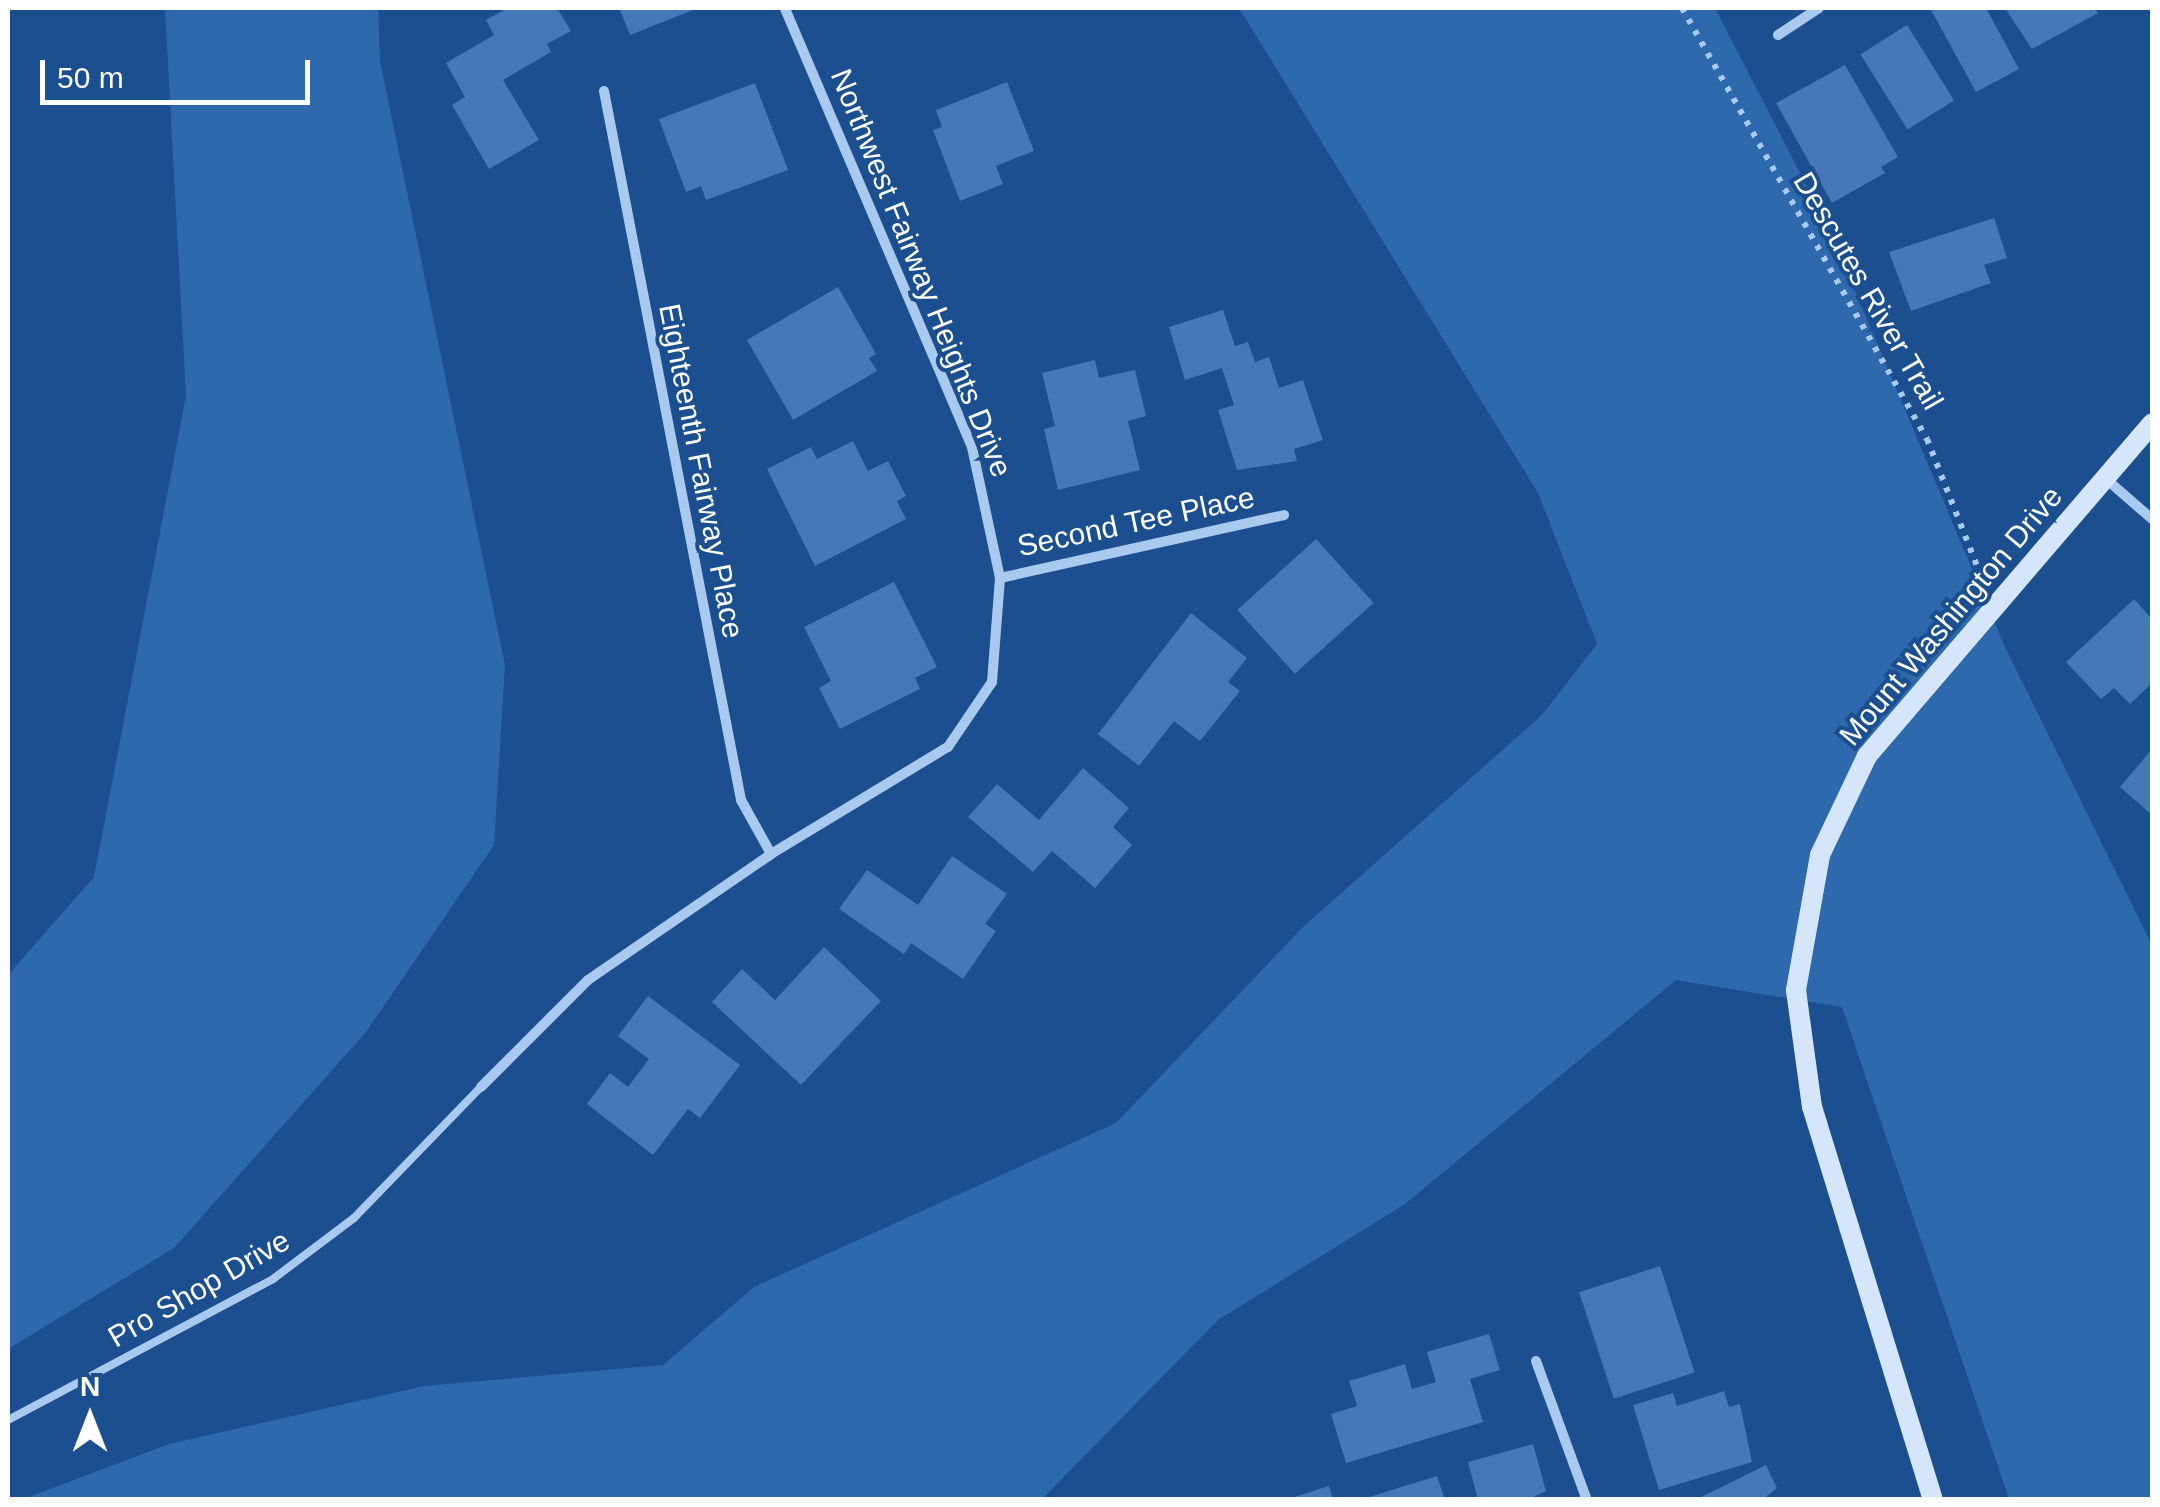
<!DOCTYPE html>
<html>
<head>
<meta charset="utf-8">
<style>
  body { margin:0 }
  #map { position:relative; width:2160px; height:1507px; overflow:hidden; background:#1b4f8f; font-family:Helvetica,sans-serif }
  div>[style] { position:absolute }
  .green>* { inset:0; background:#2e69ad }
  .building>* { inset:0; background:#4478b7; transform-origin:0 0 }
  .path>* { height:6px; margin-top:-3px; transform-origin:0; background:repeating-linear-gradient(90deg,#a9c9ee 0 5px,transparent 0 13px) }
  .service>* { height:8px; margin:-4px; padding:0 4px; transform-origin:4px; border-radius:4px; background:#a9c9ee }
  .minor>* { height:10px; margin:-5px; padding:0 5px; transform-origin:5px; border-radius:5px; background:#a9c9ee }
  .secondary>* { height:20px; margin:-10px; padding:0 10px; transform-origin:10px; border-radius:10px; background:#d6e6fa }
  span { translate:-50% -50%; white-space:nowrap; text-align:center; line-height:1.15; -webkit-text-stroke:8px #1b4f8f; paint-order:stroke }
  .street-label { font-size:30px; color:#fff }
  .frame { position:absolute; inset:0; border:10px solid #fff; pointer-events:none }
  .north { position:absolute; left:40px; top:1367px; width:100px; height:100px; -webkit-text-stroke:8px #1b4f8f; paint-order:stroke; rotate:0deg; font-size:28px; font-weight:700; line-height:40px; text-align:center; color:#fff }
  .north::after { content:''; display:block; margin:auto; width:35px; height:45px; background:#fff; clip-path:polygon(50% 0,100% 100%,50% 72%,0 100%) }
  .scale { position:absolute; left:40px; top:60px; width:270px; height:45px; box-sizing:border-box; border:5px solid #fff; border-top:0; padding-left:12px; font-size:30px; line-height:35px; white-space:nowrap; color:#fff; -webkit-text-stroke:8px #1b4f8f; paint-order:stroke }
</style>
</head>
<body>
<div id="map">
  <div class="green">
    <i style="clip-path:polygon(165px 8px,378px 8px,380px 61px,505px 665px,494px 845px,366px 1032px,174px 1248px,8px 1349px,8px 975px,94px 877px,186px 396px)"></i>
    <i style="clip-path:polygon(1239px 8px,1715px 8px,1829px 229px,2004px 645px,2152px 945px,2152px 1499px,2009px 1499px,1842px 1007px,1676px 980px,1405px 1204px,1218px 1320px,1042px 1499px,21px 1500px,169px 1444px,424px 1386px,663px 1365px,754px 1287px,1116px 1123px,1303px 927px,1542px 715px,1597px 644px,1538px 493px)"></i>
  </div>
  <div class="building">
    <i style="clip-path:polygon(508px 8px,557px 8px,571px 31px,547px 44px,551px 52px,503px 80px,539px 140px,489px 169px,452px 105px,465px 97px,446px 63px,494px 35px,486px 20px)"></i>
    <i style="clip-path:polygon(619px 8px,698px 8px,630px 35px)"></i>
    <i style="clip-path:polygon(1930px 8px,1986px 8px,2019px 69px,1976px 92px)"></i>
    <i style="clip-path:polygon(2005px 8px,2094px 8px,2098px 13px,2032px 49px)"></i>
    <i style="left:1907px;top:25px;width:89px;height:55px;rotate:58deg"></i>
    <i style="clip-path:polygon(1845px 65px,1898px 157px,1881px 167px,1885px 173px,1832px 203px,1776px 103px)"></i>
    <i style="clip-path:polygon(1007px 82px,1034px 151px,996px 166px,1003px 184px,960px 201px,933px 130px,942px 127px,936px 110px)"></i>
    <i style="clip-path:polygon(755px 83px,788px 170px,706px 200px,701px 186px,686px 192px,659px 119px)"></i>
    <i style="clip-path:polygon(1994px 218px,2007px 258px,1984px 265px,1991px 283px,1911px 311px,1889px 252px)"></i>
    <i style="clip-path:polygon(838px 287px,876px 354px,869px 358px,877px 371px,793px 420px,747px 340px)"></i>
    <i style="clip-path:polygon(1223px 310px,1235px 346px,1248px 342px,1255px 362px,1269px 357px,1279px 388px,1303px 380px,1323px 440px,1294px 449px,1297px 461px,1237px 470px,1218px 410px,1234px 405px,1222px 368px,1185px 380px,1169px 327px)"></i>
    <i style="clip-path:polygon(1095px 360px,1099px 378px,1135px 370px,1146px 416px,1128px 421px,1140px 470px,1058px 490px,1044px 429px,1055px 426px,1042px 373px)"></i>
    <i style="clip-path:polygon(853px 441px,868px 471px,888px 461px,906px 496px,897px 501px,906px 519px,815px 566px,767px 469px,811px 447px,817px 459px)"></i>
    <i style="left:1316px;top:539px;width:86px;height:106px;rotate:48deg"></i>
    <i style="clip-path:polygon(894px 582px,937px 667px,915px 678px,920px 689px,840px 729px,819px 688px,831px 681px,804px 627px)"></i>
    <i style="clip-path:polygon(2134px 599px,2152px 619px,2152px 683px,2130px 704px,2114px 688px,2101px 699px,2066px 662px)"></i>
    <i style="clip-path:polygon(1191px 613px,1247px 658px,1228px 682px,1240px 691px,1200px 741px,1174px 721px,1139px 766px,1098px 734px)"></i>
    <i style="clip-path:polygon(2152px 749px,2152px 815px,2120px 787px)"></i>
    <i style="clip-path:polygon(1083px 768px,1129px 808px,1113px 827px,1132px 845px,1095px 888px,1052px 851px,1033px 872px,968px 817px,997px 784px,1039px 820px)"></i>
    <i style="clip-path:polygon(952px 856px,1007px 894px,985px 924px,996px 931px,963px 979px,911px 943px,904px 954px,839px 909px,867px 870px,918px 905px)"></i>
    <i style="clip-path:polygon(824px 947px,881px 1001px,801px 1085px,712px 1002px,742px 969px,775px 1000px)"></i>
    <i style="clip-path:polygon(648px 996px,740px 1065px,700px 1118px,688px 1109px,653px 1155px,587px 1104px,610px 1073px,628px 1087px,649px 1059px,618px 1036px)"></i>
    <i style="left:1660px;top:1266px;width:112px;height:85px;rotate:72deg"></i>
    <i style="clip-path:polygon(1489px 1334px,1500px 1370px,1470px 1379px,1483px 1422px,1346px 1463px,1331px 1414px,1357px 1406px,1349px 1381px,1405px 1364px,1412px 1389px,1436px 1382px,1427px 1352px)"></i>
    <i style="clip-path:polygon(1724px 1391px,1729px 1407px,1740px 1404px,1752px 1462px,1659px 1490px,1633px 1405px,1673px 1393px,1677px 1406px)"></i>
    <i style="clip-path:polygon(1533px 1444px,1546px 1491px,1527px 1500px,1478px 1500px,1468px 1462px)"></i>
    <i style="clip-path:polygon(1766px 1465px,1777px 1488px,1762px 1500px,1695px 1500px)"></i>
    <i style="clip-path:polygon(1437px 1476px,1445px 1500px,1363px 1500px,1363px 1499px)"></i>
    <i style="clip-path:polygon(1329px 1486px,1333px 1500px,1288px 1500px,1288px 1499px)"></i>
  </div>
  <div class="path">
    <i style="left:1682px;top:8px;width:496px;rotate:60.4deg"></i>
    <i style="left:1927px;top:439px;width:153px;rotate:68.5deg"></i>
  </div>
  <div class="service">
    <i style="left:8px;top:1420px;width:300px;rotate:-28deg"></i>
    <i style="left:273px;top:1279px;width:101px;rotate:-37deg"></i>
    <i style="left:354px;top:1218px;width:182px;rotate:-45.9deg"></i>
  </div>
  <div class="minor">
    <i style="left:1778px;top:35px;width:49px;rotate:-33.4deg"></i>
    <i style="left:604px;top:91px;width:722px;rotate:79.06deg"></i>
    <i style="left:741px;top:800px;width:62px;rotate:60.9deg"></i>
    <i style="left:2106px;top:479px;width:61px;rotate:41deg"></i>
    <i style="left:1000px;top:578px;width:291px;rotate:-12.5deg"></i>
    <i style="left:481px;top:1087px;width:151px;rotate:-45deg"></i>
    <i style="left:588px;top:980px;width:222px;rotate:-34.5deg"></i>
    <i style="left:771px;top:854px;width:207px;rotate:-31.2deg"></i>
    <i style="left:948px;top:747px;width:78px;rotate:-55.9deg"></i>
    <i style="left:992px;top:682px;width:104px;rotate:-85.6deg"></i>
    <i style="left:1000px;top:578px;width:134px;rotate:-102.1deg"></i>
    <i style="left:972px;top:447px;width:477px;rotate:-113.1deg"></i>
    <i style="left:1536px;top:1361px;width:148px;rotate:69.9deg"></i>
  </div>
  <div class="secondary">
    <i style="left:1933px;top:1500px;width:411px;rotate:-107.1deg"></i>
    <i style="left:1812px;top:1107px;width:118px;rotate:-97.8deg"></i>
    <i style="left:1796px;top:990px;width:137px;rotate:-79.9deg"></i>
    <i style="left:1820px;top:855px;width:110px;rotate:-64.6deg"></i>
    <i style="left:1867px;top:756px;width:438px;rotate:-49.4deg"></i>
  </div>
  <div class="street-label">
    <span style="left:921px;top:273px;rotate:68deg">Northwest Fairway Heights Drive</span>
    <span style="left:1868px;top:291px;rotate:60deg">Descutes River Trail</span>
    <span style="left:701px;top:471px;rotate:79deg">Eighteenth Fairway Place</span>
    <span style="left:1136px;top:522px;rotate:-12deg">Second Tee Place</span>
    <span style="left:1951px;top:616px;rotate:-50deg">Mount Washington Drive</span>
    <span style="left:199px;top:1289px;rotate:-30deg">Pro Shop Drive</span>
  </div>
  <div class="frame"></div>
  <div class="north">N</div>
  <div class="scale">50 m</div>
</div>
</body>
</html>
